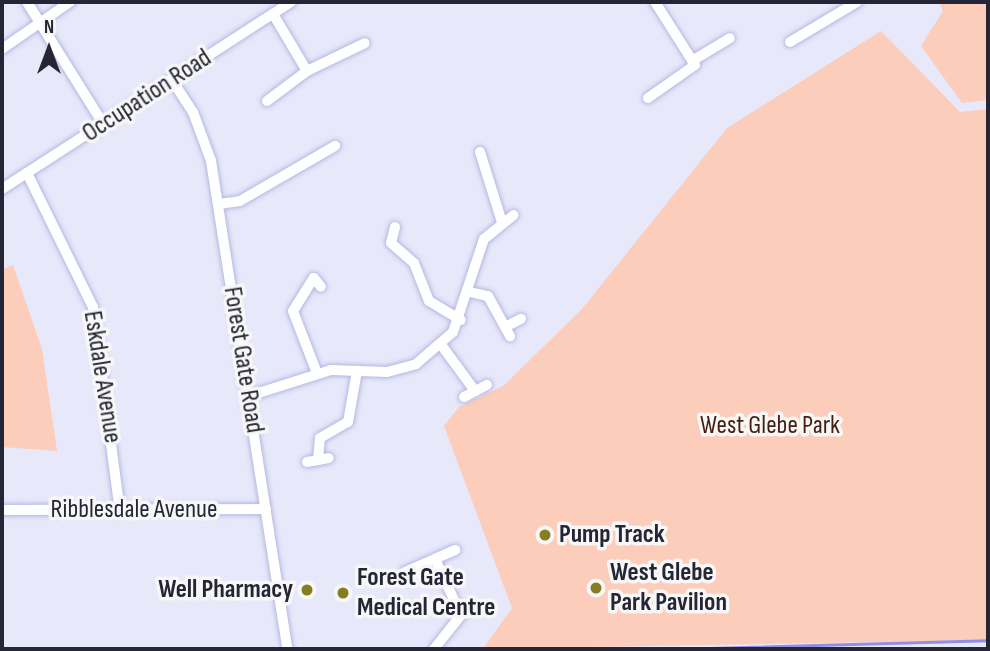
<!DOCTYPE html>
<html>
<head>
<meta charset="utf-8">
<style>
  body { margin:0 }
  #map { position:relative; width:990px; height:651px; overflow:hidden; background:#e7e8fa; font-family:"Sofia Sans Condensed",sans-serif }
  div>[style] { position:absolute }
  .green>* { inset:0; background:#fccdba }
  .stream>* { height:2.5px; margin:-1.25px; padding:0 1.25px; transform-origin:1.25px; border-radius:1.25px; background:#908ee6 }
  .roads { filter:drop-shadow(0 0 2px #b6b8e2) drop-shadow(0 0 2px #b6b8e2) }
  .minor>* { height:10px; margin:-5px; padding:0 5px; transform-origin:5px; border-radius:5px; background:#fff }
  .dots>* { width:19px; height:19px; translate:-50% -50%; box-sizing:border-box; border:4px solid #f7f7f7; border-radius:50% }
  span { translate:-50% -50%; white-space:nowrap; text-align:center; line-height:1.15; -webkit-text-stroke:7px #f7f7f7; paint-order:stroke }
  .street-label { font-size:26px; color:#252535 }
  .park-label { font-size:26px; color:#441f0f }
  .poi-label { font-size:26px; color:#252535; font-weight:700 }
  .left { translate:0 -50%; text-align:left }
  .right { translate:-100% -50%; text-align:right }
  .frame { position:absolute; inset:0; border:4px solid #252535; pointer-events:none }
  .north { position:absolute; left:14px; top:14px; width:70px; height:70px; -webkit-text-stroke:5px #f7f7f7; paint-order:stroke; rotate:0deg; font-size:19px; font-weight:700; line-height:28px; text-align:center; color:#252535 }
  .north::after { content:''; display:block; margin:auto; width:24px; height:32px; background:#252535; clip-path:polygon(50% 0,100% 100%,50% 72%,0 100%) }
</style>
</head>
<body>
<div id="map">
  <div class="green">
    <i style="clip-path:polygon(939px 2px,988px 2px,988px 100px,962px 103px,921px 46px,943px 11px)"></i>
    <i style="clip-path:polygon(881px 31px,960px 112px,988px 109px,988px 640px,483px 649px,512px 608px,444px 426px,459px 407px,503px 386px,582px 309px,727px 128px)"></i>
    <i style="clip-path:polygon(13px 265px,42px 349px,57px 451px,2px 447px,2px 270px)"></i>
  </div>
  <div class="stream">
    <i style="left:673px;top:649px;width:315px;rotate:-1.6deg"></i>
  </div>
  <div class="roads">
    <div class="minor">
      <i style="left:27px;top:2px;width:145px;rotate:58deg"></i>
      <i style="left:273px;top:14px;width:66px;rotate:59.2deg"></i>
      <i style="left:307px;top:71px;width:64px;rotate:-25.8deg"></i>
      <i style="left:790px;top:42px;width:78px;rotate:-30.8deg"></i>
      <i style="left:2px;top:49px;width:83px;rotate:-34.7deg"></i>
      <i style="left:692px;top:61px;width:44px;rotate:-31.2deg"></i>
      <i style="left:172px;top:80px;width:38px;rotate:57deg"></i>
      <i style="left:193px;top:112px;width:52px;rotate:69.8deg"></i>
      <i style="left:211px;top:161px;width:494px;rotate:81.1deg"></i>
      <i style="left:648px;top:98px;width:57px;rotate:-35.1deg"></i>
      <i style="left:695px;top:65px;width:75px;rotate:-122.4deg"></i>
      <i style="left:267px;top:101px;width:50px;rotate:-36.9deg"></i>
      <i style="left:480px;top:152px;width:73px;rotate:72.6deg"></i>
      <i style="left:27px;top:173px;width:149px;rotate:63.8deg"></i>
      <i style="left:93px;top:307px;width:206px;rotate:82.5deg"></i>
      <i style="left:2px;top:189px;width:344px;rotate:-32.9deg"></i>
      <i style="left:219px;top:204px;width:21px;rotate:-8deg"></i>
      <i style="left:240px;top:201px;width:110px;rotate:-30.1deg"></i>
      <i style="left:395px;top:227px;width:16px;rotate:104deg"></i>
      <i style="left:391px;top:243px;width:30px;rotate:41deg"></i>
      <i style="left:414px;top:263px;width:41px;rotate:68.5deg"></i>
      <i style="left:429px;top:301px;width:37px;rotate:31deg"></i>
      <i style="left:470px;top:292px;width:18px;rotate:13deg"></i>
      <i style="left:488px;top:296px;width:46px;rotate:61.2deg"></i>
      <i style="left:505px;top:327px;width:18px;rotate:-27deg"></i>
      <i style="left:442px;top:346px;width:56px;rotate:53.7deg"></i>
      <i style="left:317px;top:373px;width:66px;rotate:-111.2deg"></i>
      <i style="left:293px;top:311px;width:39px;rotate:-58deg"></i>
      <i style="left:314px;top:278px;width:11px;rotate:52deg"></i>
      <i style="left:249px;top:396px;width:86px;rotate:-17.6deg"></i>
      <i style="left:331px;top:370px;width:56px;rotate:2deg"></i>
      <i style="left:387px;top:372px;width:30px;rotate:-15deg"></i>
      <i style="left:416px;top:364px;width:49px;rotate:-40.9deg"></i>
      <i style="left:453px;top:332px;width:98px;rotate:-71.6deg"></i>
      <i style="left:484px;top:239px;width:38px;rotate:-39deg"></i>
      <i style="left:464px;top:397px;width:26px;rotate:-28deg"></i>
      <i style="left:318px;top:460px;width:22px;rotate:-85deg"></i>
      <i style="left:320px;top:438px;width:32px;rotate:-30deg"></i>
      <i style="left:348px;top:422px;width:52px;rotate:-80deg"></i>
      <i style="left:307px;top:462px;width:22px;rotate:-10deg"></i>
      <i style="left:2px;top:510px;width:264px;rotate:-0.2deg"></i>
      <i style="left:405px;top:572px;width:55px;rotate:-23.7deg"></i>
      <i style="left:434px;top:649px;width:43px;rotate:-51.5deg"></i>
      <i style="left:461px;top:615px;width:57px;rotate:-114.8deg"></i>
    </div>
  </div>
  <div class="dots">
    <i style="left:545px;top:535px;background:#867d23"></i>
    <i style="left:596px;top:588px;background:#867d23"></i>
    <i style="left:307px;top:590px;background:#867d23"></i>
    <i style="left:343px;top:593px;background:#867d23"></i>
  </div>
  <div class="street-label">
    <span style="left:147px;top:96px;rotate:-33deg">Occupation Road</span>
    <span style="left:243px;top:360px;rotate:81deg">Forest Gate Road</span>
    <span style="left:102px;top:377px;rotate:81deg">Eskdale Avenue</span>
    <span style="left:134px;top:510px">Ribblesdale Avenue</span>
  </div>
  <div class="park-label">
    <span style="left:770px;top:426px">West Glebe Park</span>
  </div>
  <div class="poi-label">
    <span class="left" style="left:559px;top:535px">Pump Track</span>
    <span class="left" style="left:610px;top:588px">West Glebe<br>Park Pavilion</span>
    <span class="left" style="left:357px;top:593px">Forest Gate<br>Medical Centre</span>
    <span class="right" style="left:293px;top:590px">Well Pharmacy</span>
  </div>
  <div class="frame"></div>
  <div class="north">N</div>
</div>
</body>
</html>
